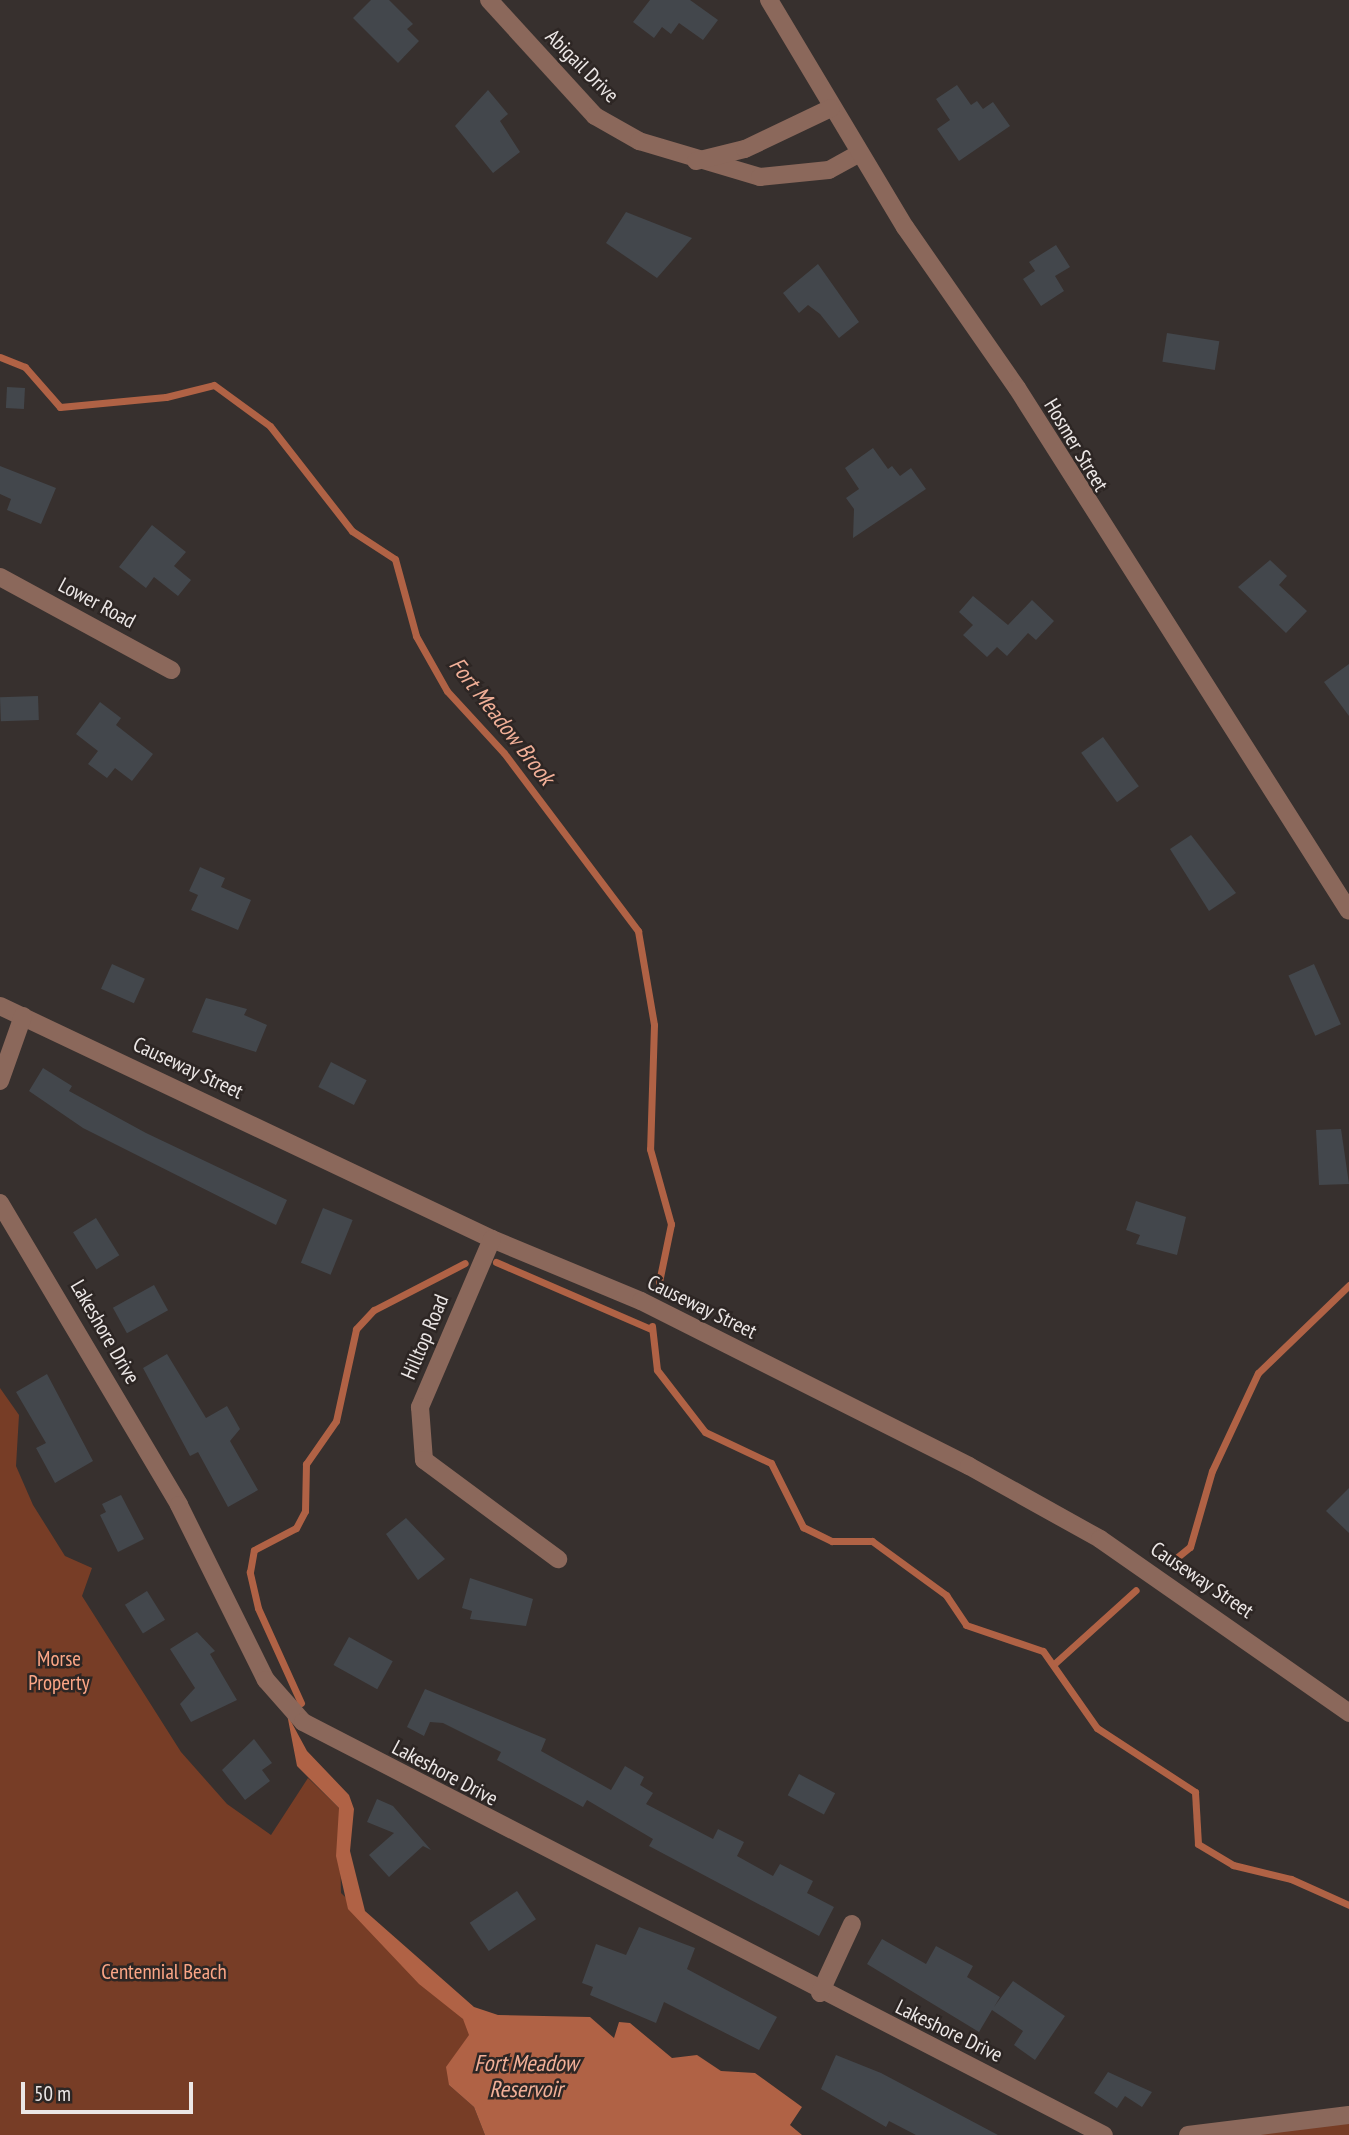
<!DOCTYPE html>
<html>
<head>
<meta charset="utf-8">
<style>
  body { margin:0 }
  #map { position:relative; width:1349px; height:2135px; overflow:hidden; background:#37302e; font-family:"PT Sans Narrow",sans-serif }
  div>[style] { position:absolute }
  .green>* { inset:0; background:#773d26 }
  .water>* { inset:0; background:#b06245 }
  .stream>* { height:7px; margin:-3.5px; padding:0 3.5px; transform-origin:3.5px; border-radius:3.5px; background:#b06245 }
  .building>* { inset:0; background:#43474c; transform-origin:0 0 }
  .minor>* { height:18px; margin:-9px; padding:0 9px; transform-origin:9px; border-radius:9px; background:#8b685b }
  span { translate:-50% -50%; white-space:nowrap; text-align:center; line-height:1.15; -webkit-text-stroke:5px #2d2624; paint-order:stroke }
  .street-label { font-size:21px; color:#ece7e6 }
  .park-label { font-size:21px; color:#fca686 }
  .water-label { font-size:23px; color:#f2b098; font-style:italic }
  .scale { position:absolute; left:21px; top:2082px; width:172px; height:32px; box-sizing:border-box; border:4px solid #ece7e6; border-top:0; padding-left:9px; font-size:21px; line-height:24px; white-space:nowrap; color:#ece7e6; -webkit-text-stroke:5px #2d2624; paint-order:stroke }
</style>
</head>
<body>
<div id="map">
  <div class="green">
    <i style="clip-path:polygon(0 1388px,19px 1415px,16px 1466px,33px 1505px,65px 1556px,92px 1568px,82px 1596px,181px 1752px,227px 1804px,271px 1835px,308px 1778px,339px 1808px,341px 1893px,443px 1991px,474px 2034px,449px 2085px,474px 2107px,485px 2135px,0 2135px)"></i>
    <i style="clip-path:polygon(1349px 2115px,1349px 2135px,1188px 2135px)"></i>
  </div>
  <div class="water">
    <i style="clip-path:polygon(287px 1714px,307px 1751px,349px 1795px,354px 1809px,350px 1851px,365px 1911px,474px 2007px,498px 2015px,590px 2017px,614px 2038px,619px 2022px,630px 2023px,672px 2058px,697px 2055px,721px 2071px,755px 2073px,802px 2107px,790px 2125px,802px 2135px,485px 2135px,474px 2107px,449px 2085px,446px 2067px,469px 2035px,463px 2019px,419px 1984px,348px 1909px,336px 1856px,339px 1808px,297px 1766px)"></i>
  </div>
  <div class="stream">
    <i style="left:0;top:357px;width:27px;rotate:22deg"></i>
    <i style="left:25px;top:367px;width:53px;rotate:48.8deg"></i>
    <i style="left:60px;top:407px;width:106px;rotate:-5.4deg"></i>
    <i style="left:166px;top:397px;width:49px;rotate:-14deg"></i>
    <i style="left:214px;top:385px;width:69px;rotate:36.2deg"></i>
    <i style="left:270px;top:426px;width:133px;rotate:52deg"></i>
    <i style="left:352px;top:531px;width:51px;rotate:33.1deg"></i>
    <i style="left:395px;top:559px;width:80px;rotate:74.7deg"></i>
    <i style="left:416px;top:636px;width:63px;rotate:60.6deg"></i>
    <i style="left:447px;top:691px;width:84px;rotate:47.4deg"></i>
    <i style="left:504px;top:753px;width:223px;rotate:53deg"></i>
    <i style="left:638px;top:931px;width:95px;rotate:80.3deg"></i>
    <i style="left:654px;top:1025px;width:124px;rotate:91.8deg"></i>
    <i style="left:650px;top:1149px;width:78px;rotate:74.4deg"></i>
    <i style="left:671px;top:1224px;width:59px;rotate:101.7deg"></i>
    <i style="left:496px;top:1262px;width:169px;rotate:23.4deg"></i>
    <i style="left:652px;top:1326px;width:44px;rotate:83.5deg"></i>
    <i style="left:657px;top:1370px;width:78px;rotate:52.3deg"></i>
    <i style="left:705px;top:1432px;width:73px;rotate:25.2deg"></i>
    <i style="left:771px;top:1463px;width:72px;rotate:63.4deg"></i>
    <i style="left:803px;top:1527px;width:32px;rotate:26deg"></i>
    <i style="left:832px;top:1541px;width:40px"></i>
    <i style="left:872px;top:1541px;width:92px;rotate:36.1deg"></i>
    <i style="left:946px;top:1595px;width:36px;rotate:56deg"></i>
    <i style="left:966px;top:1625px;width:81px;rotate:18.7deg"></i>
    <i style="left:1043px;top:1651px;width:94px;rotate:55deg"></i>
    <i style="left:1097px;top:1728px;width:117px;rotate:33.1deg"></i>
    <i style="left:1195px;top:1792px;width:52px;rotate:86.7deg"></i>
    <i style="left:1198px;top:1844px;width:41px;rotate:31deg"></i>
    <i style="left:1233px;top:1865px;width:60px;rotate:13.6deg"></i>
    <i style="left:1291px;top:1879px;width:64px;rotate:24.1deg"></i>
    <i style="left:1175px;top:1559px;width:19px;rotate:-39deg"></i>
    <i style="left:1190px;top:1547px;width:79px;rotate:-73.9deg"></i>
    <i style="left:1212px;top:1471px;width:108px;rotate:-64.9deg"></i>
    <i style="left:1258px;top:1373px;width:127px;rotate:-44deg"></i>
    <i style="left:1054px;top:1664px;width:110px;rotate:-42.1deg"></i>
    <i style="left:301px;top:1703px;width:104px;rotate:-114.4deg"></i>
    <i style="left:258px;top:1608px;width:37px;rotate:-103deg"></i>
    <i style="left:250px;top:1572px;width:22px;rotate:-80deg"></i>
    <i style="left:254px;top:1550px;width:47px;rotate:-27.6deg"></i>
    <i style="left:296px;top:1528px;width:19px;rotate:-62deg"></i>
    <i style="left:305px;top:1511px;width:47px;rotate:-88.8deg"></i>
    <i style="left:306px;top:1464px;width:52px;rotate:-55.1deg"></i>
    <i style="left:336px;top:1421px;width:94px;rotate:-77.7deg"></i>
    <i style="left:356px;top:1329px;width:26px;rotate:-47deg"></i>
    <i style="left:374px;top:1310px;width:102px;rotate:-27.3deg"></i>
  </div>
  <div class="building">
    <i style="clip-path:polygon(371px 0,389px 0,413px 24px,407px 29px,419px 41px,398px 63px,353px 18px)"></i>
    <i style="clip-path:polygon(650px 0,690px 0,718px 20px,703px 40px,679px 23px,671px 34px,662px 27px,654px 38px,633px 22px)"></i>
    <i style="clip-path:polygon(957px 85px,971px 105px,977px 101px,983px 109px,993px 102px,1010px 126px,959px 161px,937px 129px,950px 120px,936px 99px)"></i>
    <i style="clip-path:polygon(488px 90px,508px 114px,500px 121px,520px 152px,493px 173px,455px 126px)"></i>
    <i style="clip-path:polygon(626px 212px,692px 238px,657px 278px,606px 243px)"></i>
    <i style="clip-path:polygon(1056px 245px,1070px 267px,1055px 276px,1064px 291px,1041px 306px,1023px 279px,1035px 271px,1029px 262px)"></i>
    <i style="clip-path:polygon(818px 264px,859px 322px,839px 338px,820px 314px,808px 305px,799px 313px,783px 293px)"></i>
    <i style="left:1167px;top:333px;width:53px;height:29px;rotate:9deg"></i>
    <i style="left:7px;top:387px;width:18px;height:21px;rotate:3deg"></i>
    <i style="clip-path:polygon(873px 448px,888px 469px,892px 466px,900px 476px,911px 468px,926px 489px,853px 538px,854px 509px,846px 498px,859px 489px,845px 468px)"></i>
    <i style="clip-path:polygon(0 466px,56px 488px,41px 524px,7px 510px,11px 499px,0 494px)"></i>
    <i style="clip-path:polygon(152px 525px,186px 552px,174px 566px,191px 580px,178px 596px,154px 577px,146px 588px,119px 567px)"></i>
    <i style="clip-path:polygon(1270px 560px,1287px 576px,1279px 585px,1307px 611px,1286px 633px,1238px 587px)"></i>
    <i style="clip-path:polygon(973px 596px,1008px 625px,1032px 600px,1054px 621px,1036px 640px,1028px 633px,1007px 656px,997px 647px,987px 657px,963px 635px,973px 625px,959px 612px)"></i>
    <i style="clip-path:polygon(1349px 664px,1349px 716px,1324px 682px)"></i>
    <i style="left:38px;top:696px;width:24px;height:38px;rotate:88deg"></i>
    <i style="clip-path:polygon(100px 702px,121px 718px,116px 725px,153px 754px,132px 781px,115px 768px,107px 778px,88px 764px,98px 751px,76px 734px)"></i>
    <i style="left:1103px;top:737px;width:61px;height:27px;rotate:54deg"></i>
    <i style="clip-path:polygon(1191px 835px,1236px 893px,1209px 911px,1170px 849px)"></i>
    <i style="clip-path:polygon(200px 867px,225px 878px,221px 887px,251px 900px,238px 930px,191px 910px,198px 895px,189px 891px)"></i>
    <i style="left:112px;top:964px;width:36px;height:27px;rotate:24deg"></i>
    <i style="left:1314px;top:964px;width:66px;height:28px;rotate:66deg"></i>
    <i style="clip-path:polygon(206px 998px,247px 1009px,244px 1015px,267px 1025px,256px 1052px,192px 1032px)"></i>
    <i style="left:331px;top:1062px;width:40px;height:28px;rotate:27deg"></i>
    <i style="clip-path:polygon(43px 1068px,72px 1086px,69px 1091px,146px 1133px,287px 1200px,276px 1225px,83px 1128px,29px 1091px)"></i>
    <i style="clip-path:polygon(1341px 1129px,1349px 1184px,1319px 1185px,1316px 1130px)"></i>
    <i style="clip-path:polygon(1136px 1201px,1186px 1217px,1177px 1255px,1136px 1244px,1140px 1235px,1126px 1230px)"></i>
    <i style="left:323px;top:1208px;width:32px;height:59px;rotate:22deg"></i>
    <i style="left:96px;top:1218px;width:44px;height:27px;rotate:58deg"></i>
    <i style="left:154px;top:1285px;width:29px;height:47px;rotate:61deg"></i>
    <i style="clip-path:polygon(167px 1354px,206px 1418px,227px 1406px,240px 1429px,230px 1441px,258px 1490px,228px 1507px,198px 1452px,190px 1456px,143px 1368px)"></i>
    <i style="clip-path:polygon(47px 1374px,93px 1461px,55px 1483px,36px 1448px,46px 1443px,16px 1392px)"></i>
    <i style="clip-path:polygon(1349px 1488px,1349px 1533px,1326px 1511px)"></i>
    <i style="clip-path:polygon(121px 1495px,144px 1539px,118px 1552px,100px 1515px,106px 1512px,102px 1504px)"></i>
    <i style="clip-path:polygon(406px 1518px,445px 1559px,418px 1580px,386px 1534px)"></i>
    <i style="clip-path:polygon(470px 1578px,533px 1599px,526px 1626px,470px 1619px,472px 1611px,462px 1608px)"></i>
    <i style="left:147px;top:1591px;width:34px;height:26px;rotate:58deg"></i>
    <i style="clip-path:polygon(197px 1632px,215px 1651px,210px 1654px,237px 1700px,191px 1722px,180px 1704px,195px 1688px,170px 1649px)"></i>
    <i style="left:349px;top:1637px;width:50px;height:32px;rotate:29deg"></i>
    <i style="clip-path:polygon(425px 1689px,546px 1739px,541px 1751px,611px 1790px,625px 1766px,644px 1777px,640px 1785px,653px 1793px,646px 1804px,713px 1839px,718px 1829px,744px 1842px,737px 1856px,773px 1876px,780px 1864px,813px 1881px,807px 1893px,834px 1907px,819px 1936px,649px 1846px,653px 1839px,587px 1800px,583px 1807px,497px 1760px,501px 1752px,443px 1723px,430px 1722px,424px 1736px,407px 1727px)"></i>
    <i style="clip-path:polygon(254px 1739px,272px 1763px,262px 1770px,270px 1781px,245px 1800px,222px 1770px)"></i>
    <i style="left:799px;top:1774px;width:41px;height:24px;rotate:28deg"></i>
    <i style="clip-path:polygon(377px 1799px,393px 1806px,431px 1850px,423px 1846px,389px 1877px,369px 1855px,394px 1833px,367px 1822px)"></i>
    <i style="left:517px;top:1891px;width:34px;height:57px;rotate:56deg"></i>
    <i style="clip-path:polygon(639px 1927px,695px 1948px,687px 1969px,777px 2017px,759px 2050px,664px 2002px,656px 2023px,590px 1995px,593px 1987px,582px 1983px,596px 1944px,626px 1955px)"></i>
    <i style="clip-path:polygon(882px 1939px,926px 1964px,936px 1946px,973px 1966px,967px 1977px,1000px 1997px,994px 2007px,1013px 1981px,1065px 2016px,1035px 2060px,1014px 2045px,1023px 2031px,992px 2010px,979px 2032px,867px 1964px)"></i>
    <i style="clip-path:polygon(836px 2055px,881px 2073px,998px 2135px,916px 2135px,889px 2121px,886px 2127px,821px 2089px)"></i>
    <i style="clip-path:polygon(1108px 2072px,1152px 2092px,1142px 2107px,1125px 2096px,1117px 2108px,1094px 2093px)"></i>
  </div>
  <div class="minor">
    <i style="left:489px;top:0;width:157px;rotate:47.6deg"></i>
    <i style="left:595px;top:116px;width:51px;rotate:29.6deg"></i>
    <i style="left:639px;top:141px;width:126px;rotate:16.6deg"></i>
    <i style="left:760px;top:177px;width:69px;rotate:-5.8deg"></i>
    <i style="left:829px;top:170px;width:35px;rotate:-29deg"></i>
    <i style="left:769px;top:0;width:265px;rotate:59.1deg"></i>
    <i style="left:905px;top:227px;width:196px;rotate:55.2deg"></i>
    <i style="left:1017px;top:388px;width:619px;rotate:57.59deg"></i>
    <i style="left:696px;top:161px;width:50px;rotate:-13.8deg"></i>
    <i style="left:745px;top:149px;width:95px;rotate:-25.5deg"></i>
    <i style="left:0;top:577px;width:195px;rotate:28.5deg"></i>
    <i style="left:0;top:1006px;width:544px;rotate:25.34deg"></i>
    <i style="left:492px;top:1239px;width:161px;rotate:22.6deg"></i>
    <i style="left:641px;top:1301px;width:367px;rotate:26.7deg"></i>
    <i style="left:969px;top:1466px;width:150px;rotate:29.1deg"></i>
    <i style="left:1100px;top:1539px;width:304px;rotate:34.9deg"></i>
    <i style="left:0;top:1081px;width:69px;rotate:-70.5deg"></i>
    <i style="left:0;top:1203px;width:351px;rotate:59.3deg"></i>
    <i style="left:179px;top:1505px;width:195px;rotate:63.6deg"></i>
    <i style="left:266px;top:1680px;width:56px;rotate:48.6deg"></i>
    <i style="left:303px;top:1722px;width:901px;rotate:27.28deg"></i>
    <i style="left:492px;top:1239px;width:183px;rotate:113.2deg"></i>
    <i style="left:420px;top:1407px;width:53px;rotate:85.7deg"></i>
    <i style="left:424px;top:1460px;width:167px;rotate:36.5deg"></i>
    <i style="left:820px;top:1993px;width:76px;rotate:-65.1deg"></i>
    <i style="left:1188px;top:2135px;width:162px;rotate:-7.1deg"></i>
  </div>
  <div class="street-label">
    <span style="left:582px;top:66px;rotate:45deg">Abigail Drive</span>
    <span style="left:1076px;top:445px;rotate:59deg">Hosmer Street</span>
    <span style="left:97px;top:603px;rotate:28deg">Lower Road</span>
    <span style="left:188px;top:1068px;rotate:25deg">Causeway Street</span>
    <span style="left:702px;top:1307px;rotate:26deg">Causeway Street</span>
    <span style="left:105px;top:1332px;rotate:60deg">Lakeshore Drive</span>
    <span style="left:425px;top:1337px;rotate:-67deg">Hilltop Road</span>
    <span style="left:1202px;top:1580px;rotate:34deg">Causeway Street</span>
    <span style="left:445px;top:1773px;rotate:28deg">Lakeshore Drive</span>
    <span style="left:949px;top:2031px;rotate:26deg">Lakeshore Drive</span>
  </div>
  <div class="park-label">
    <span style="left:59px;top:1671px">Morse<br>Property</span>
    <span style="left:164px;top:1972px">Centennial Beach</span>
  </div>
  <div class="water-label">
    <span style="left:502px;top:721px;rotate:52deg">Fort Meadow Brook</span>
    <span style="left:526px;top:2076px">Fort Meadow<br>Reservoir</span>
  </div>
  <div class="scale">50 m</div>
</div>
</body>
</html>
